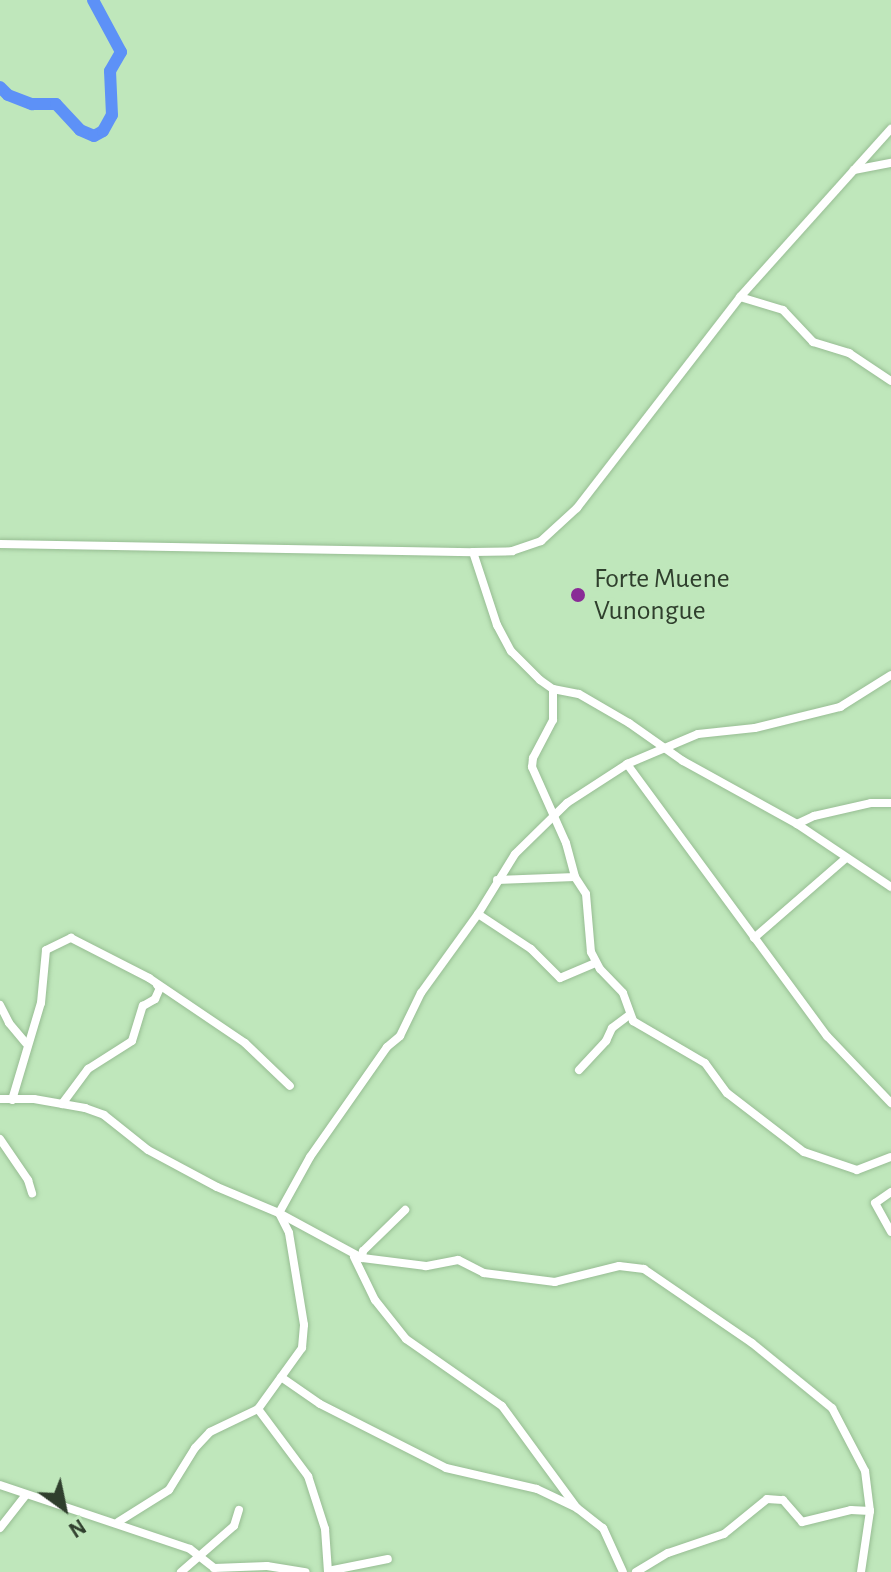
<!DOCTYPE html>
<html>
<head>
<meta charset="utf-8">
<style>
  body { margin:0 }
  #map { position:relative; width:891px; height:1572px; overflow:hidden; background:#bfe7bb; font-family:"Alegreya Sans",sans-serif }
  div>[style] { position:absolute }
  .river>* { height:12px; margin:-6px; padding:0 6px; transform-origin:6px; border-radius:6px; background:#5d91f7 }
  .roads { filter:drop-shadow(0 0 2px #97bd93) drop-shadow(0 0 2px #97bd93) }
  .minor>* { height:8px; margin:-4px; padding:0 4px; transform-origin:4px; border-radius:4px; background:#fff }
  .dots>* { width:22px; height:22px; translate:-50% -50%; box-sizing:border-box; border:4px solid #bfe7bb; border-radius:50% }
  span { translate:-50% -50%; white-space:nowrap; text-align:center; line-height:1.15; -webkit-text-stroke:7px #bfe7bb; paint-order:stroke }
  .poi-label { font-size:28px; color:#2f3f2d }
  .left { translate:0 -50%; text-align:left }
  .north { position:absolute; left:24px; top:1468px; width:80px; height:80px; -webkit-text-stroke:6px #bfe7bb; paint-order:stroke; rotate:147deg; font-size:22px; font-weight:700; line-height:32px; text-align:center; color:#2f3f2d }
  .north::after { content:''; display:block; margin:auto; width:28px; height:36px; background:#2f3f2d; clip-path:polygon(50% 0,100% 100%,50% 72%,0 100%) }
</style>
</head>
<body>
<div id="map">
  <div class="river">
    <i style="left:0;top:87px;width:11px;rotate:45deg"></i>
    <i style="left:8px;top:95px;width:26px;rotate:21deg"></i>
    <i style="left:32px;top:104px;width:24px"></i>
    <i style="left:56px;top:104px;width:35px;rotate:47deg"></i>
    <i style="left:80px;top:130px;width:15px;rotate:23deg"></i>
    <i style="left:94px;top:136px;width:10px;rotate:-29deg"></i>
    <i style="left:103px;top:131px;width:18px;rotate:-61deg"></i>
    <i style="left:112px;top:115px;width:44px;rotate:-92.6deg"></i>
    <i style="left:110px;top:71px;width:22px;rotate:-60deg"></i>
    <i style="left:121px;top:52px;width:59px;rotate:-118.3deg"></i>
  </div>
  <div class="roads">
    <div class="minor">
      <i style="left:854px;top:170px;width:38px;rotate:-11deg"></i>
      <i style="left:740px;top:297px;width:45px;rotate:16.8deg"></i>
      <i style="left:783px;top:310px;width:44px;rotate:46.8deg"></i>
      <i style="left:813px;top:342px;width:38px;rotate:17deg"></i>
      <i style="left:849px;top:353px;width:50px;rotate:33.7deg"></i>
      <i style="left:0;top:544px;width:473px;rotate:1deg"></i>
      <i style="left:473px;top:552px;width:39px;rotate:-1deg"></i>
      <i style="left:512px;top:551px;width:31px;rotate:-19deg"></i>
      <i style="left:541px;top:541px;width:49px;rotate:-42.5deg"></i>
      <i style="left:577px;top:508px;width:267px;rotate:-52.3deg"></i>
      <i style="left:740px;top:297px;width:226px;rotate:-48.1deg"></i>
      <i style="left:473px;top:552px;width:77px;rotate:71.8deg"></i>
      <i style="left:497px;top:625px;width:30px;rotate:62deg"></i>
      <i style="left:511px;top:651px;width:41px;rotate:45deg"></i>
      <i style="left:540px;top:680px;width:16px;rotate:35deg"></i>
      <i style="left:553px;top:689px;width:26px;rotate:11deg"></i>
      <i style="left:579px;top:694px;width:58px;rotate:30.1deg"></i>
      <i style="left:629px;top:723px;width:66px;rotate:35.1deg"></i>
      <i style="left:683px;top:761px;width:130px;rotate:28.9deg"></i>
      <i style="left:797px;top:824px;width:113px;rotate:33.8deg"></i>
      <i style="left:553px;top:689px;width:31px;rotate:90deg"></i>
      <i style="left:553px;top:720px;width:43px;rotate:117.8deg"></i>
      <i style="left:533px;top:758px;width:9px;rotate:96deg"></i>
      <i style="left:532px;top:767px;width:83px;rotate:65.9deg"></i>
      <i style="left:566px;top:843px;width:35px;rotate:75deg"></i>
      <i style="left:575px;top:877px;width:20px;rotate:57deg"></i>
      <i style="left:586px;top:894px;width:58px;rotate:85.1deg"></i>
      <i style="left:591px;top:952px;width:19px;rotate:62deg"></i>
      <i style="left:600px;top:969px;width:33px;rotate:46deg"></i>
      <i style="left:623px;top:993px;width:30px;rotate:70deg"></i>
      <i style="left:633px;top:1021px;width:83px;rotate:30.3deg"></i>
      <i style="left:705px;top:1063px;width:37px;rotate:54deg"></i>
      <i style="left:727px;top:1093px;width:97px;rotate:37.5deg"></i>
      <i style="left:804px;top:1152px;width:56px;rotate:18.8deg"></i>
      <i style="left:857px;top:1170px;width:36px;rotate:-21deg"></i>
      <i style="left:627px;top:764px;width:338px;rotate:53.7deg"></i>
      <i style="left:827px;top:1036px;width:93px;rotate:46.3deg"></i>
      <i style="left:797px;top:824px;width:19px;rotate:-25deg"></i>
      <i style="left:814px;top:816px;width:58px;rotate:-12.8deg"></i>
      <i style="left:871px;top:803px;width:20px"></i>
      <i style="left:497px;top:880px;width:78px;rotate:-2.2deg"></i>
      <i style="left:478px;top:914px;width:64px;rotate:33.4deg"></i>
      <i style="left:531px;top:949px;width:41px;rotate:45deg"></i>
      <i style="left:560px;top:978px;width:39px;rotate:-23deg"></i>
      <i style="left:754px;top:938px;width:122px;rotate:-41deg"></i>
      <i style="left:0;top:1005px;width:20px;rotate:63deg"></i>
      <i style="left:9px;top:1023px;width:26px;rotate:50deg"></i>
      <i style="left:579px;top:1070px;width:40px;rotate:-47deg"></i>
      <i style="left:606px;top:1041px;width:14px;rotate:-65deg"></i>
      <i style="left:612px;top:1028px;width:21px;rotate:-37deg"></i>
      <i style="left:0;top:1099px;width:34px"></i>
      <i style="left:34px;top:1099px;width:52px;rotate:10deg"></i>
      <i style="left:85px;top:1108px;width:20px;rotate:20deg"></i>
      <i style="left:104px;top:1115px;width:56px;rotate:38.5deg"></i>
      <i style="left:148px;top:1150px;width:78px;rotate:28.2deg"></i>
      <i style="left:217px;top:1187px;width:67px;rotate:22.8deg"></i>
      <i style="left:279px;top:1213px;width:22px;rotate:63deg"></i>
      <i style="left:289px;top:1233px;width:93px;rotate:80.7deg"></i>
      <i style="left:304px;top:1325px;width:23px;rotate:95deg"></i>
      <i style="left:302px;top:1348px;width:75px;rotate:125.8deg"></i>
      <i style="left:258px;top:1409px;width:53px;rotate:154.4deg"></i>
      <i style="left:210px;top:1432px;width:22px;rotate:133deg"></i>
      <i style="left:195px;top:1448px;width:49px;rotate:121.8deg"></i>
      <i style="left:169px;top:1490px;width:60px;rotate:147.9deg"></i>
      <i style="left:12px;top:1100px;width:101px;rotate:-73.4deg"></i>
      <i style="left:41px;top:1003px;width:53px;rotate:-84.6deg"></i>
      <i style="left:46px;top:950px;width:28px;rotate:-26deg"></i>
      <i style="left:71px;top:938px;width:88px;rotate:27.1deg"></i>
      <i style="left:149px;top:978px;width:116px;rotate:34.1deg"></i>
      <i style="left:245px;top:1043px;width:62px;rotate:43.7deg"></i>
      <i style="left:62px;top:1104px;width:44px;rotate:-53.4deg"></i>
      <i style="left:88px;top:1069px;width:52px;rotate:-32.5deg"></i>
      <i style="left:132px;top:1041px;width:37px;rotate:-73deg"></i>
      <i style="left:143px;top:1006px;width:14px;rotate:-30deg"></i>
      <i style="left:155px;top:999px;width:12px;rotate:-66deg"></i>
      <i style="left:160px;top:988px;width:4px;rotate:-135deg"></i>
      <i style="left:0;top:1139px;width:50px;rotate:55.7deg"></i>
      <i style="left:28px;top:1180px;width:14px;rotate:73deg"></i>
      <i style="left:891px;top:1192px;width:19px;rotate:145deg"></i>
      <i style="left:875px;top:1203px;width:33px;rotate:61deg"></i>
      <i style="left:354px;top:1257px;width:48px;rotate:64deg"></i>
      <i style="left:375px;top:1300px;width:50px;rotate:51.5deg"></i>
      <i style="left:406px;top:1339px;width:117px;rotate:34.9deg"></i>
      <i style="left:502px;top:1406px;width:127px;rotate:53.7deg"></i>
      <i style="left:362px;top:1258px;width:7px;rotate:-82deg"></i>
      <i style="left:363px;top:1251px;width:59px;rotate:-44.3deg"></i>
      <i style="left:281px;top:1377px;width:47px;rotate:34.7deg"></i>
      <i style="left:320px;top:1404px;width:141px;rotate:26.9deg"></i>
      <i style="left:446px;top:1468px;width:93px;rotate:13deg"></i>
      <i style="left:537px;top:1489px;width:44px;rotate:25.4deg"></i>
      <i style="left:577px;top:1508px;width:33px;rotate:38deg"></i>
      <i style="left:603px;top:1528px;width:48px;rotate:65.6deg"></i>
      <i style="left:258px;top:1409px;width:84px;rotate:53.3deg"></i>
      <i style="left:308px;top:1476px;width:56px;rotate:72.2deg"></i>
      <i style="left:325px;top:1529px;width:43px;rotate:86deg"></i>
      <i style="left:0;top:1485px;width:200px;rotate:18.6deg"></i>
      <i style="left:190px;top:1549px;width:31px;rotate:38deg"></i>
      <i style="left:214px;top:1568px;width:53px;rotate:-2.2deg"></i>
      <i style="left:267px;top:1566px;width:39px;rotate:9deg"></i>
      <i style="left:0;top:1528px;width:41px;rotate:-52deg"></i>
      <i style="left:328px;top:1571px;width:61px;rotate:-11.3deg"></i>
      <i style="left:181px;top:1572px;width:70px;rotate:-41deg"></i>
      <i style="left:234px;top:1526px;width:17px;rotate:-73deg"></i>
      <i style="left:636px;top:1572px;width:37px;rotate:-31deg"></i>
      <i style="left:668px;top:1553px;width:59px;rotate:-18.7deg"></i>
      <i style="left:724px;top:1534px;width:55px;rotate:-39.1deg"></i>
      <i style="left:767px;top:1499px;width:16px;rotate:4deg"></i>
      <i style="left:783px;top:1500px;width:29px;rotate:49deg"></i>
      <i style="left:802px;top:1522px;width:50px;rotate:-13.8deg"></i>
      <i style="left:851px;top:1510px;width:19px;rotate:3deg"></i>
      <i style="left:861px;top:1572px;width:62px;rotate:-81.6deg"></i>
      <i style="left:870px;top:1511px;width:40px;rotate:-97.1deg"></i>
      <i style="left:865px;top:1471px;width:71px;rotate:-117.6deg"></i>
      <i style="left:832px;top:1408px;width:103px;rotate:-140.9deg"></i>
      <i style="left:752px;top:1343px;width:131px;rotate:-145.6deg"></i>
      <i style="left:644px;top:1269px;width:25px;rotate:-173deg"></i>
      <i style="left:619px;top:1266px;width:66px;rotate:166deg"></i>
      <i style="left:555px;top:1282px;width:72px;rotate:-172.8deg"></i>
      <i style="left:484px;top:1273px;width:29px;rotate:-153deg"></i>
      <i style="left:458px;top:1260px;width:33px;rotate:169deg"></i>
      <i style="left:426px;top:1266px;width:64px;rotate:-172.9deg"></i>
      <i style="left:362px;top:1258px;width:94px;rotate:-151.5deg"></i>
      <i style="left:279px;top:1213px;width:64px;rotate:-61deg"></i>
      <i style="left:310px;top:1157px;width:134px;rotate:-55deg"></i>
      <i style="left:387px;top:1047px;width:17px;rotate:-40deg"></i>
      <i style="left:400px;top:1036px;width:48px;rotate:-64deg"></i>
      <i style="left:421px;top:993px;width:97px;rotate:-54.2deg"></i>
      <i style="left:478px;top:914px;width:70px;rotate:-58.3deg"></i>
      <i style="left:515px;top:854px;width:73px;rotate:-44.4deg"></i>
      <i style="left:567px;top:803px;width:72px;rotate:-33deg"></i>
      <i style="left:627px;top:764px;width:77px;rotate:-22.9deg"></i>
      <i style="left:698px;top:734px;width:57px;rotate:-6deg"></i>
      <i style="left:755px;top:728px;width:88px;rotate:-13.9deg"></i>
      <i style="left:840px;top:707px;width:60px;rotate:-32.1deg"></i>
    </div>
  </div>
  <div class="dots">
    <i style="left:578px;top:595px;background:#892c96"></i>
  </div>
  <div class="poi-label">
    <span class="left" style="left:594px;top:595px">Forte Muene<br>Vunongue</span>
  </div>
  <div class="north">N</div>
</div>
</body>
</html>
